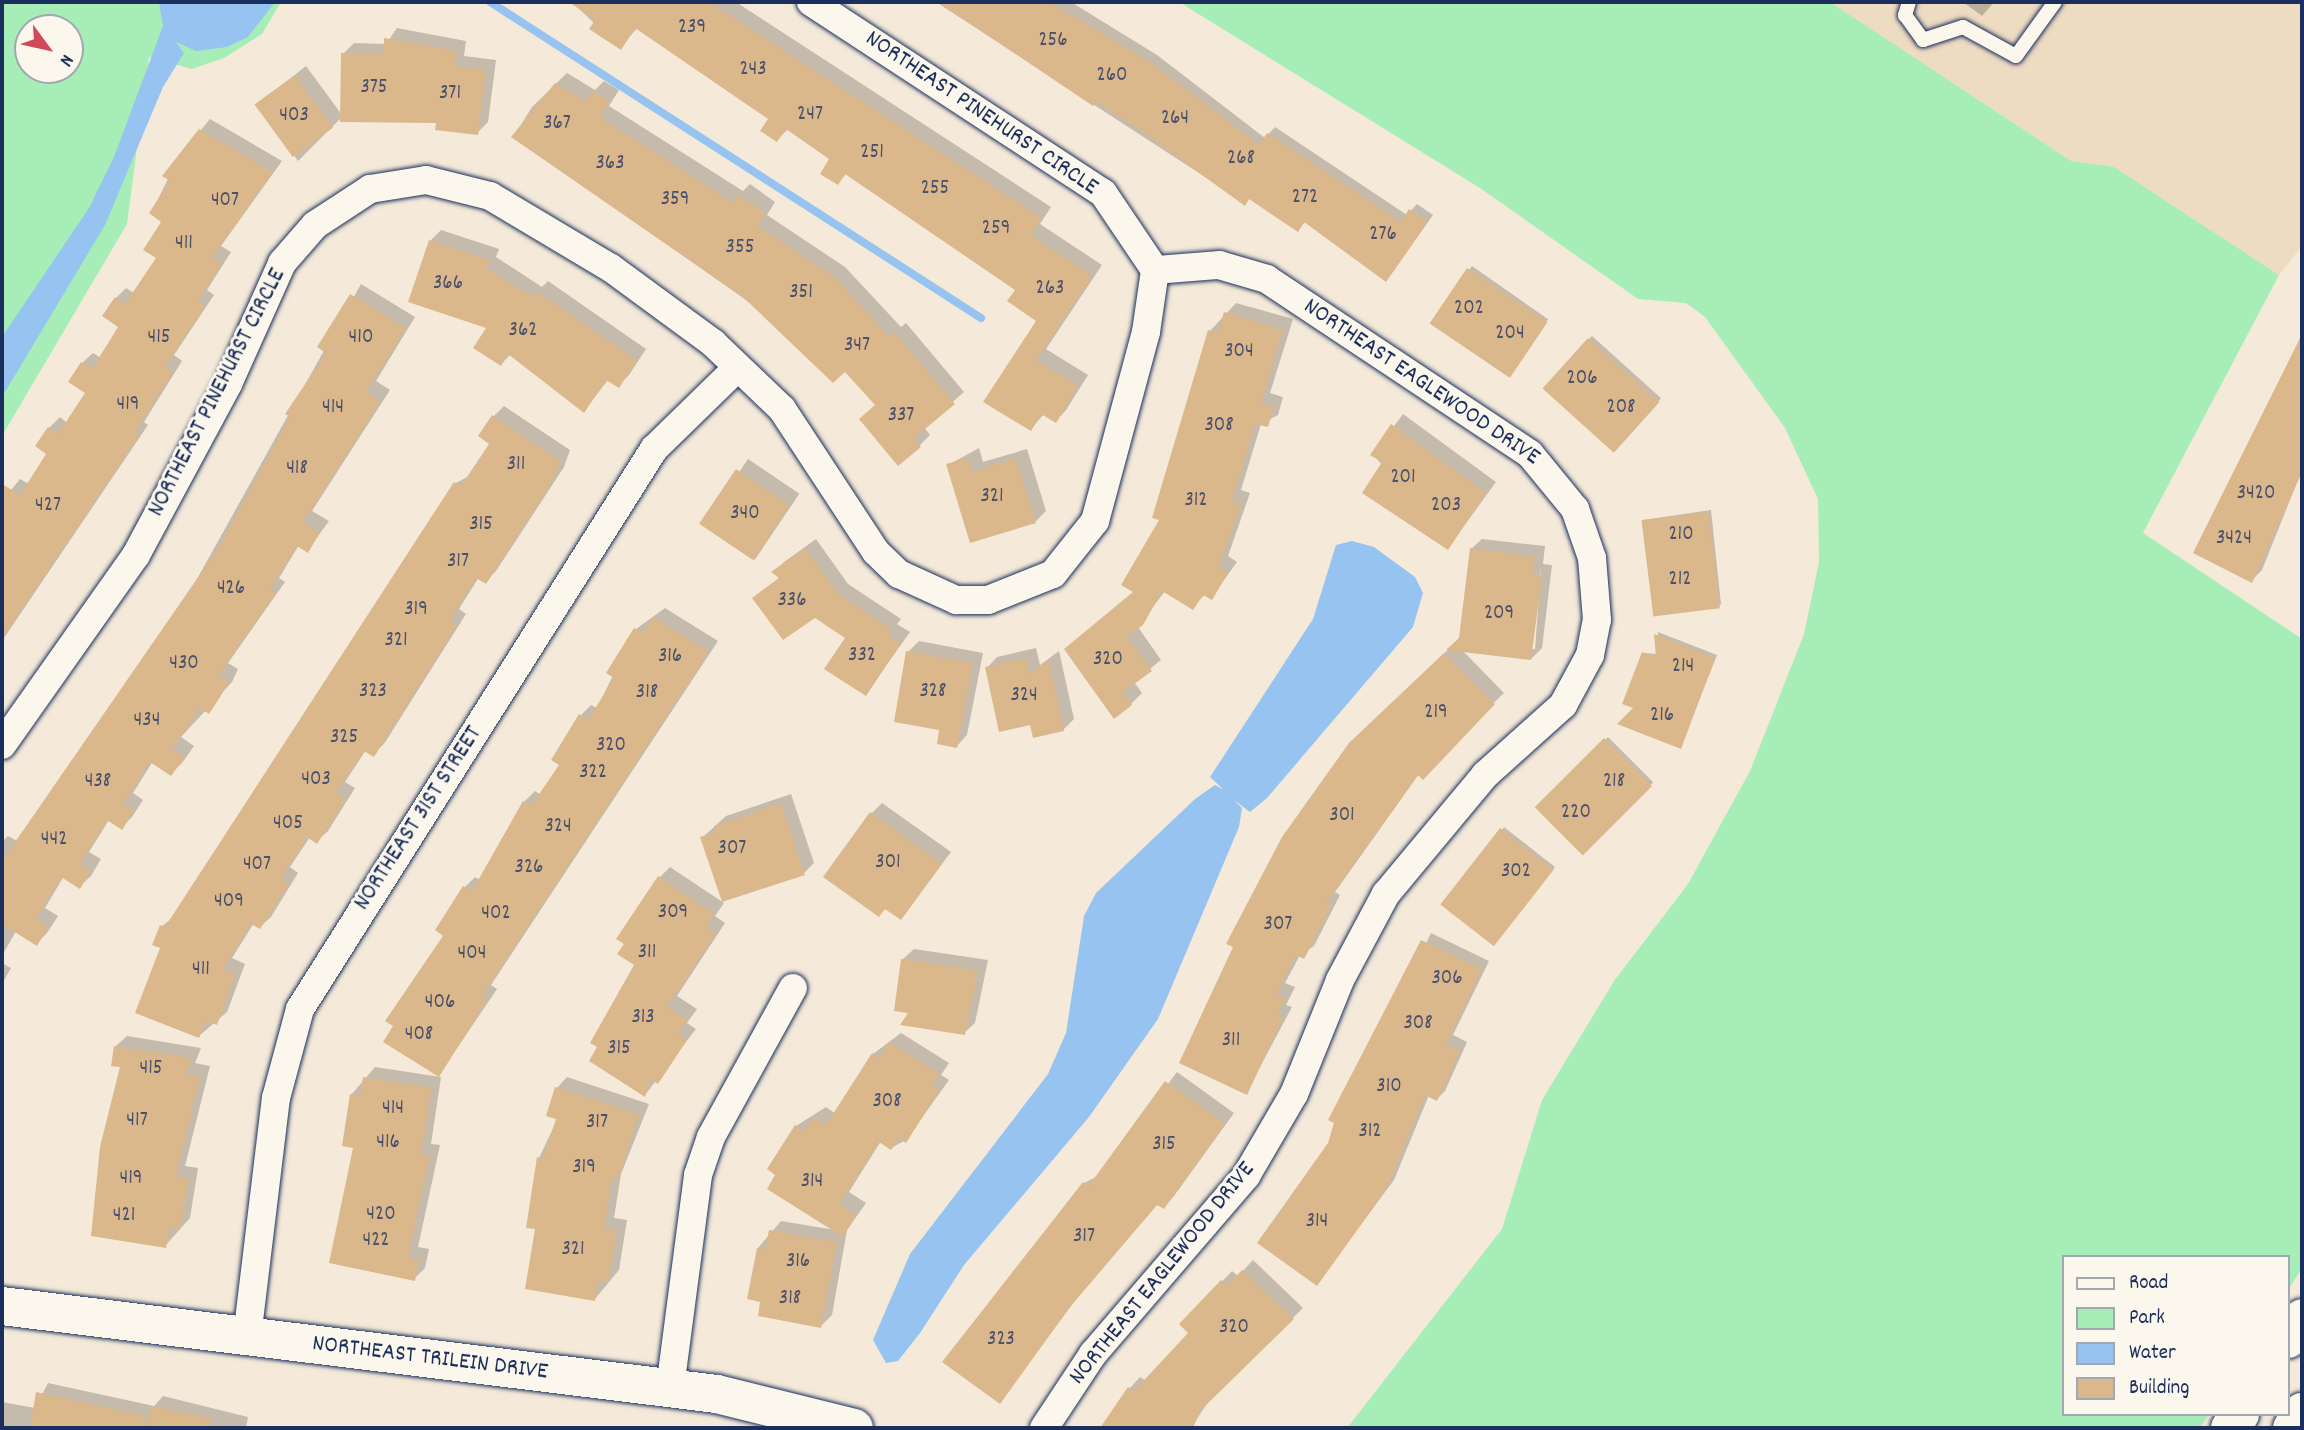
<!DOCTYPE html>
<html>
<head>
<meta charset="utf-8">
<style>
  body { margin:0 }
  #map { position:relative; width:2304px; height:1430px; overflow:hidden; background:#f5ead9; font-family:Dekko,sans-serif }
  div>[style] { position:absolute }
  .built>* { inset:0; background:#eddbc2 }
  .green>* { inset:0; background:#a7edb8 }
  .water>* { inset:0; background:#97c3f0 }
  .shadow>* { inset:0; background:#0003; transform-origin:0 0 }
  .stream>* { height:8px; margin:-4px; padding:0 4px; transform-origin:4px; border-radius:4px; background:#97c3f0 }
  .building>* { inset:0; background:#dbb78c; transform-origin:0 0 }
  .roads { filter:drop-shadow(0 0 2px #1b2f5e) drop-shadow(0 0 2px #1b2f5e) }
  .lane>* { height:14px; margin:-7px; padding:0 7px; transform-origin:7px; border-radius:7px; background:#fbf7ec }
  .street>* { height:28px; margin:-14px; padding:0 14px; transform-origin:14px; border-radius:14px; background:#fbf7ec }
  .secondary>* { height:38px; margin:-19px; padding:0 19px; transform-origin:19px; border-radius:19px; background:#fbf7ec }
  span { translate:-50% -50%; white-space:nowrap; text-align:center; line-height:1.15; -webkit-text-stroke:6px #fbf7ec; paint-order:stroke }
  .number-label { font-size:21px; color:#4b516a }
  .number-label span { -webkit-text-stroke-width:0 }
  .street-label { font-size:24px; color:#1b2f5e }
  .frame { position:absolute; inset:0; border:4px solid #1b2f5e; pointer-events:none }
  .legend { position:absolute; left:2062px; top:1255px; width:228px; height:161px; box-sizing:border-box; background:#fbf7ec; border:2px solid #a1a7b3; margin:0; padding:9px 12px; list-style:none; font-size:21px; color:#1b2f5e }
  .legend li { display:flex; align-items:center; gap:14px; height:35px }
  .legend b { width:35px; border:2px solid #a1a7b3 }
  .north { position:absolute; left:14px; top:14px; width:70px; height:70px; box-sizing:border-box; background:#fbf7ec; border:2px solid #a1a7b3; border-radius:50%; rotate:123deg; font-size:19px; font-weight:700; line-height:28px; text-align:center; color:#1b2f5e }
  .north::after { content:''; display:block; margin:auto; width:24px; height:32px; background:#d1495b; clip-path:polygon(50% 0,100% 100%,50% 72%,0 100%) }
</style>
</head>
<body>
<div id="map">
  <div class="built">
    <i style="clip-path:polygon(1830px 2px,2302px 2px,2302px 246px,2279px 275px,2114px 167px,2071px 161px)"></i>
  </div>
  <div class="green">
    <i style="clip-path:polygon(evenodd,2px 2px,281px 2px,262px 34px,224px 58px,192px 69px,149px 57px,127px 224px,2px 436px,2px 2px,28px 28px,70px 28px,70px 70px,28px 70px,28px 28px)"></i>
    <i style="clip-path:polygon(1179px 2px,1830px 2px,2071px 161px,2114px 167px,2279px 275px,2143px 533px,2302px 639px,2302px 1268px,2288px 1290px,2288px 1257px,2064px 1257px,2064px 1414px,2209px 1414px,2200px 1428px,1347px 1428px,1502px 1229px,1542px 1100px,1614px 981px,1688px 884px,1750px 771px,1804px 634px,1819px 562px,1818px 499px,1785px 428px,1705px 317px,1686px 303px,1638px 299px,1480px 188px)"></i>
  </div>
  <div class="water">
    <i style="clip-path:polygon(159px 2px,275px 2px,248px 37px,227px 47px,196px 51px,176px 42px,184px 53px,163px 87px,105px 225px,2px 397px,2px 337px,89px 208px,114px 157px,163px 26px)"></i>
    <i style="clip-path:polygon(1352px 541px,1374px 547px,1415px 577px,1423px 593px,1413px 627px,1267px 798px,1250px 812px,1234px 800px,1242px 808px,1239px 827px,1158px 1019px,1089px 1117px,964px 1265px,920px 1333px,898px 1361px,886px 1363px,873px 1340px,910px 1254px,1048px 1074px,1066px 1033px,1084px 916px,1096px 893px,1195px 799px,1215px 785px,1224px 790px,1210px 777px,1313px 619px,1336px 545px)"></i>
  </div>
  <div class="shadow">
    <i style="clip-path:polygon(572px 2px,736px 2px,1051px 207px,1040px 224px,1102px 265px,1046px 349px,1088px 375px,1066px 410px,1056px 421px,1044px 414px,1031px 429px,1039px 320px,1017px 290px,847px 173px,838px 183px,831px 158px,788px 129px,777px 140px,770px 119px,638px 27px,620px 48px)"></i>
    <i style="clip-path:polygon(936px 2px,1071px 2px,1157px 55px,1265px 138px,1275px 127px,1407px 215px,1417px 204px,1433px 215px,1386px 280px,1306px 221px,1298px 230px,1250px 198px,1245px 203px)"></i>
    <i style="clip-path:polygon(1963px 2px,1994px 2px,1982px 16px)"></i>
    <i style="clip-path:polygon(397px 28px,466px 41px,464px 56px,496px 60px,488px 122px,477px 133px,438px 121px,342px 117px,298px 161px,257px 105px,306px 66px,342px 115px,343px 54px,354px 43px,386px 44px)"></i>
    <i style="clip-path:polygon(567px 73px,595px 90px,604px 81px,619px 90px,609px 106px,743px 191px,750px 184px,775px 202px,767px 215px,845px 267px,901px 327px,906px 323px,964px 392px,924px 427px,930px 435px,920px 445px,899px 463px,877px 404px,845px 370px,514px 136px,532px 107px)"></i>
    <i style="clip-path:polygon(210px 119px,282px 161px,221px 246px,231px 252px,207px 290px,214px 295px,174px 355px,182px 361px,144px 422px,148px 425px,2px 641px,2px 501px,20px 479px,29px 484px,49px 453px,49px 428px,60px 417px,67px 423px,88px 393px,82px 363px,93px 353px,101px 358px,121px 327px,116px 298px,126px 288px,134px 293px,158px 257px,164px 221px,151px 213px,180px 155px)"></i>
    <i style="clip-path:polygon(441px 230px,499px 249px,496px 257px,542px 287px,548px 281px,646px 349px,629px 375px,618px 386px,608px 380px,584px 411px,511px 354px,501px 364px,489px 327px,430px 241px)"></i>
    <i style="left:1472px;top:266px;width:93px;height:70px;rotate:35deg"></i>
    <i style="clip-path:polygon(361px 284px,415px 317px,376px 381px,390px 390px,312px 511px,329px 521px,308px 550px,299px 545px,279px 578px,285px 582px,228px 663px,238px 669px,232px 682px,181px 737px,194px 746px,182px 763px,171px 773px,153px 761px,133px 793px,143px 800px,132px 817px,122px 827px,109px 820px,89px 852px,101px 859px,91px 876px,80px 886px,64px 876px,45px 908px,58px 916px,47px 933px,36px 944px,16px 931px,2px 956px,2px 842px,8px 836px,17px 841px,177px 615px)"></i>
    <i style="clip-path:polygon(1236px 303px,1293px 319px,1270px 393px,1283px 397px,1278px 415px,1261px 424px,1241px 490px,1250px 493px,1228px 556px,1237px 562px,1211px 598px,1205px 594px,1193px 608px,1165px 591px,1138px 627px,1161px 660px,1134px 682px,1142px 693px,1131px 704px,1066px 649px,1135px 591px,1162px 519px,1210px 331px)"></i>
    <i style="left:1592px;top:336px;width:93px;height:69px;rotate:42deg"></i>
    <i style="clip-path:polygon(2302px 337px,2302px 470px,2262px 570px,2251px 581px,2195px 553px)"></i>
    <i style="clip-path:polygon(504px 406px,570px 450px,564px 467px,496px 571px,485px 582px,479px 577px,459px 609px,466px 614px,384px 744px,373px 754px,366px 750px,345px 782px,355px 788px,328px 831px,317px 841px,310px 837px,290px 867px,298px 873px,271px 917px,260px 927px,254px 923px,232px 958px,245px 964px,227px 1012px,199px 1036px,162px 947px,155px 944px,162px 926px,175px 916px,456px 483px,471px 475px,492px 443px,494px 416px)"></i>
    <i style="clip-path:polygon(1403px 414px,1496px 482px,1448px 548px,1373px 454px)"></i>
    <i style="clip-path:polygon(979px 448px,983px 462px,1027px 449px,1046px 511px,1035px 522px,948px 465px)"></i>
    <i style="left:748px;top:459px;width:62px;height:80px;rotate:34deg"></i>
    <i style="clip-path:polygon(1711px 510px,1721px 604px,1718px 607px,1643px 520px)"></i>
    <i style="clip-path:polygon(816px 539px,848px 584px,901px 619px,897px 624px,910px 632px,866px 694px,847px 637px,815px 616px,755px 598px,780px 577px,774px 572px,784px 562px)"></i>
    <i style="clip-path:polygon(evenodd,1482px 539px,1545px 546px,1543px 564px,1552px 565px,1542px 648px,1531px 659px,1462px 650px,1504px 693px,1419px 774px,1335px 892px,1340px 895px,1314px 946px,1300px 955px,1285px 983px,1295px 987px,1286px 1005px,1292px 1007px,1246px 1093px,1351px 744px,1460px 638px,1471px 549px,1482px 539px,1541px 567px,1535px 649px,1531px 649px,1541px 567px)"></i>
    <i style="clip-path:polygon(665px 608px,718px 641px,491px 985px,497px 989px,439px 1075px,446px 935px,465px 887px,475px 877px,480px 880px,524px 802px,535px 791px,541px 795px,561px 765px,581px 715px,591px 705px,597px 708px,636px 629px)"></i>
    <i style="clip-path:polygon(1658px 632px,1717px 655px,1681px 746px,1637px 707px,1643px 653px,1657px 654px)"></i>
    <i style="clip-path:polygon(919px 641px,983px 653px,967px 735px,957px 746px,941px 729px,908px 652px)"></i>
    <i style="clip-path:polygon(1036px 648px,1040px 665px,1059px 651px,1074px 719px,1063px 730px,1032px 723px,987px 668px,997px 657px)"></i>
    <i style="left:1608px;top:737px;width:64px;height:100px;rotate:45deg"></i>
    <i style="clip-path:polygon(791px 794px,814px 863px,804px 873px,702px 838px,726px 816px)"></i>
    <i style="clip-path:polygon(882px 803px,951px 852px,901px 918px,887px 907px,879px 915px,871px 814px)"></i>
    <i style="clip-path:polygon(1504px 827px,1555px 867px,1495px 941px,1502px 830px)"></i>
    <i style="clip-path:polygon(670px 867px,724px 903px,715px 916px,725px 923px,677px 996px,697px 1009px,687px 1023px,696px 1029px,645px 1095px,637px 965px,659px 878px)"></i>
    <i style="clip-path:polygon(1431px 933px,1489px 961px,1453px 1035px,1467px 1042px,1445px 1091px,1437px 1099px,1429px 1095px,1394px 1180px,1317px 1283px,1330px 1144px)"></i>
    <i style="clip-path:polygon(914px 949px,988px 960px,975px 1023px,964px 1033px,911px 1011px,903px 959px)"></i>
    <i style="clip-path:polygon(2px 963px,11px 968px,2px 984px)"></i>
    <i style="clip-path:polygon(901px 1033px,949px 1063px,941px 1075px,949px 1080px,906px 1140px,891px 1148px,881px 1141px,849px 1192px,866px 1203px,847px 1230px,832px 1315px,821px 1326px,762px 1300px,758px 1248px,781px 1221px,835px 1230px,778px 1174px,796px 1126px,826px 1107px,836px 1114px,873px 1054px)"></i>
    <i style="clip-path:polygon(127px 1036px,201px 1048px,195px 1063px,210px 1066px,185px 1166px,198px 1168px,190px 1218px,165px 1246px,116px 1046px)"></i>
    <i style="clip-path:polygon(375px 1067px,441px 1077px,431px 1144px,440px 1145px,418px 1247px,429px 1249px,425px 1268px,414px 1279px,355px 1146px,351px 1095px)"></i>
    <i style="clip-path:polygon(1177px 1072px,1234px 1113px,1174px 1196px,1163px 1207px,1158px 1203px,1080px 1294px,1000px 1401px,1084px 1183px,1098px 1176px)"></i>
    <i style="clip-path:polygon(567px 1077px,649px 1104px,621px 1174px,614px 1218px,627px 1220px,619px 1270px,595px 1299px,537px 1228px,528px 1227px,539px 1158px,558px 1118px,557px 1088px)"></i>
    <i style="clip-path:polygon(1253px 1260px,1303px 1308px,1210px 1399px,1191px 1428px,1102px 1428px,1130px 1388px,1140px 1377px,1146px 1381px,1191px 1333px,1181px 1324px,1232px 1271px,1238px 1276px)"></i>
    <i style="clip-path:polygon(48px 1383px,154px 1406px,163px 1396px,248px 1417px,246px 1428px,2px 1428px,2px 1402px,35px 1408px)"></i>
  </div>
  <div class="stream">
    <i style="left:490px;top:2px;width:584px;rotate:32.76deg"></i>
  </div>
  <div class="building">
    <i style="clip-path:polygon(569px 2px,709px 2px,1042px 218px,1031px 235px,1092px 276px,1036px 360px,1078px 386px,1056px 423px,1041px 414px,1031px 431px,983px 402px,1036px 321px,1007px 301px,1015px 290px,845px 174px,838px 185px,820px 174px,829px 159px,786px 129px,777px 142px,760px 131px,768px 119px,635px 28px,621px 50px,589px 29px,595px 20px)"></i>
    <i style="clip-path:polygon(938px 2px,1049px 2px,1150px 62px,1259px 145px,1267px 133px,1401px 222px,1409px 209px,1428px 222px,1386px 282px,1304px 222px,1298px 232px,1249px 199px,1245px 206px,1136px 127px,1096px 102px,1093px 106px)"></i>
    <i style="clip-path:polygon(384px 38px,456px 51px,455px 66px,486px 70px,478px 135px,435px 130px,436px 123px,340px 122px,341px 53px,384px 54px)"></i>
    <i style="left:295px;top:75px;width:65px;height:50px;rotate:54deg"></i>
    <i style="clip-path:polygon(555px 83px,585px 101px,592px 91px,609px 101px,600px 117px,732px 202px,738px 194px,766px 214px,758px 226px,834px 277px,889px 336px,894px 332px,955px 404px,914px 438px,921px 447px,898px 466px,859px 419px,875px 405px,845px 372px,833px 383px,744px 298px,511px 137px)"></i>
    <i style="clip-path:polygon(199px 129px,273px 172px,212px 257px,222px 263px,198px 301px,205px 306px,165px 367px,173px 372px,134px 433px,139px 436px,2px 638px,2px 484px,20px 495px,46px 454px,35px 446px,48px 427px,58px 434px,85px 393px,68px 382px,81px 362px,92px 369px,118px 327px,102px 316px,115px 297px,125px 304px,156px 258px,143px 250px,161px 222px,149px 213px,170px 181px,162px 176px)"></i>
    <i style="clip-path:polygon(429px 240px,490px 260px,487px 268px,532px 297px,536px 291px,637px 360px,619px 388px,606px 380px,584px 413px,508px 354px,501px 366px,473px 348px,486px 328px,408px 302px)"></i>
    <i style="left:1467px;top:268px;width:97px;height:67px;rotate:34deg"></i>
    <i style="clip-path:polygon(350px 294px,406px 328px,366px 392px,381px 401px,303px 522px,320px 532px,308px 553px,297px 546px,270px 589px,276px 593px,219px 674px,228px 680px,222px 694px,209px 714px,200px 708px,172px 749px,185px 757px,171px 776px,150px 762px,123px 804px,134px 811px,122px 830px,107px 820px,80px 864px,91px 871px,80px 889px,61px 877px,36px 919px,48px 927px,37px 946px,2px 924px,2px 861px,219px 547px,290px 417px,285px 414px,326px 353px,317px 347px)"></i>
    <i style="clip-path:polygon(1224px 312px,1283px 330px,1261px 404px,1274px 407px,1268px 427px,1255px 424px,1232px 501px,1241px 504px,1219px 567px,1228px 573px,1212px 600px,1203px 595px,1193px 610px,1162px 591px,1143px 625px,1127px 637px,1152px 671px,1123px 692px,1132px 705px,1114px 719px,1064px 649px,1133px 592px,1121px 585px,1159px 520px,1152px 518px,1208px 330px,1218px 333px)"></i>
    <i style="clip-path:polygon(2302px 334px,2302px 472px,2252px 583px,2193px 553px)"></i>
    <i style="left:1588px;top:338px;width:96px;height:68px;rotate:42deg"></i>
    <i style="clip-path:polygon(492px 415px,560px 461px,554px 479px,486px 584px,476px 578px,450px 620px,457px 625px,374px 757px,364px 751px,335px 793px,346px 799px,317px 844px,307px 837px,281px 879px,289px 884px,260px 929px,251px 924px,223px 969px,236px 974px,217px 1025px,206px 1020px,199px 1038px,135px 1013px,160px 948px,152px 945px,160px 925px,165px 927px,454px 482px,461px 486px,489px 444px,478px 436px)"></i>
    <i style="clip-path:polygon(1391px 424px,1486px 493px,1448px 550px,1362px 493px,1382px 462px,1370px 455px)"></i>
    <i style="clip-path:polygon(968px 458px,972px 472px,1016px 458px,1036px 523px,970px 543px,946px 464px)"></i>
    <i style="left:736px;top:469px;width:65px;height:66px;rotate:34deg"></i>
    <i style="left:1708px;top:512px;width:97px;height:67px;rotate:83deg"></i>
    <i style="clip-path:polygon(805px 548px,838px 594px,892px 630px,888px 635px,901px 643px,866px 696px,824px 669px,845px 638px,815px 618px,783px 640px,752px 598px,779px 578px,771px 572px)"></i>
    <i style="clip-path:polygon(1470px 548px,1535px 557px,1533px 575px,1542px 576px,1531px 660px,1446px 650px,1459px 638px)"></i>
    <i style="clip-path:polygon(653px 617px,709px 652px,482px 996px,487px 1000px,439px 1077px,383px 1042px,393px 1026px,385px 1021px,443px 936px,435px 930px,463px 886px,472px 891px,523px 801px,531px 806px,559px 765px,551px 760px,579px 714px,588px 720px,614px 678px,606px 673px,634px 628px,643px 633px)"></i>
    <i style="clip-path:polygon(1654px 634px,1715px 658px,1681px 749px,1617px 724px,1633px 708px,1622px 704px,1642px 652px,1656px 657px)"></i>
    <i style="clip-path:polygon(906px 651px,973px 663px,957px 748px,937px 744px,939px 730px,894px 722px)"></i>
    <i style="clip-path:polygon(1444px 653px,1495px 704px,1423px 780px,1418px 775px,1326px 903px,1331px 906px,1304px 959px,1296px 955px,1276px 994px,1285px 998px,1277px 1016px,1283px 1018px,1247px 1095px,1179px 1063px,1233px 947px,1226px 944px,1282px 837px,1349px 743px)"></i>
    <i style="clip-path:polygon(1026px 658px,1029px 674px,1049px 660px,1064px 731px,1033px 738px,1030px 725px,999px 732px,985px 667px)"></i>
    <i style="left:1604px;top:738px;width:68px;height:98px;rotate:45deg"></i>
    <i style="clip-path:polygon(781px 803px,805px 875px,722px 902px,700px 837px,716px 832px,714px 826px)"></i>
    <i style="clip-path:polygon(870px 812px,942px 864px,901px 920px,885px 909px,879px 917px,823px 877px)"></i>
    <i style="left:1500px;top:828px;width:68px;height:97px;rotate:38deg"></i>
    <i style="clip-path:polygon(658px 876px,714px 914px,706px 927px,716px 934px,667px 1007px,687px 1020px,678px 1035px,687px 1040px,658px 1084px,650px 1079px,645px 1097px,589px 1061px,597px 1047px,590px 1043px,634px 965px,617px 954px,624px 944px,616px 939px)"></i>
    <i style="clip-path:polygon(1421px 940px,1482px 969px,1446px 1044px,1460px 1051px,1437px 1101px,1425px 1095px,1386px 1190px,1317px 1286px,1257px 1243px,1328px 1143px,1334px 1123px,1328px 1120px)"></i>
    <i style="clip-path:polygon(901px 959px,978px 970px,965px 1035px,900px 1025px,908px 1013px,894px 1011px)"></i>
    <i style="clip-path:polygon(889px 1042px,940px 1074px,932px 1086px,939px 1091px,906px 1143px,899px 1138px,891px 1150px,879px 1142px,839px 1204px,856px 1215px,843px 1237px,767px 1189px,775px 1175px,767px 1169px,795px 1125px,804px 1131px,814px 1117px,826px 1125px,872px 1053px,879px 1058px)"></i>
    <i style="clip-path:polygon(114px 1046px,192px 1058px,186px 1074px,200px 1076px,176px 1176px,189px 1179px,180px 1230px,170px 1228px,166px 1248px,91px 1236px,100px 1147px,120px 1067px,111px 1066px)"></i>
    <i style="clip-path:polygon(363px 1077px,432px 1088px,421px 1154px,430px 1155px,408px 1257px,419px 1260px,415px 1281px,329px 1263px,353px 1148px,342px 1146px,350px 1094px,360px 1095px)"></i>
    <i style="clip-path:polygon(1165px 1081px,1225px 1124px,1164px 1209px,1157px 1205px,1070px 1307px,1000px 1404px,942px 1362px,1083px 1182px,1088px 1187px)"></i>
    <i style="clip-path:polygon(555px 1087px,639px 1114px,618px 1179px,612px 1177px,604px 1228px,617px 1230px,608px 1282px,598px 1281px,595px 1301px,525px 1289px,535px 1229px,526px 1228px,537px 1157px,543px 1159px,556px 1119px,546px 1116px)"></i>
    <i style="clip-path:polygon(769px 1230px,837px 1242px,821px 1328px,758px 1316px,760px 1302px,747px 1299px,757px 1248px,765px 1249px)"></i>
    <i style="clip-path:polygon(1242px 1270px,1294px 1319px,1200px 1411px,1193px 1428px,1100px 1428px,1128px 1387px,1134px 1391px,1188px 1333px,1179px 1324px,1221px 1280px,1227px 1286px)"></i>
    <i style="clip-path:polygon(36px 1392px,145px 1416px,144px 1428px,30px 1428px)"></i>
    <i style="clip-path:polygon(151px 1406px,211px 1418px,210px 1428px,147px 1428px)"></i>
  </div>
  <div class="roads">
    <div class="lane">
      <i style="left:1909px;top:2px;width:14px;rotate:107deg"></i>
      <i style="left:1905px;top:15px;width:31px;rotate:54deg"></i>
      <i style="left:1923px;top:40px;width:42px;rotate:-18deg"></i>
      <i style="left:1963px;top:27px;width:60px;rotate:28.7deg"></i>
      <i style="left:2016px;top:56px;width:67px;rotate:-54.2deg"></i>
    </div>
    <div class="street">
      <i style="left:2px;top:745px;width:232px;rotate:-54.8deg"></i>
      <i style="left:136px;top:555px;width:194px;rotate:-61.7deg"></i>
      <i style="left:228px;top:384px;width:133px;rotate:-65.9deg"></i>
      <i style="left:282px;top:263px;width:50px;rotate:-49deg"></i>
      <i style="left:315px;top:225px;width:66px;rotate:-33.2deg"></i>
      <i style="left:370px;top:189px;width:57px;rotate:-9.1deg"></i>
      <i style="left:426px;top:180px;width:66px;rotate:14deg"></i>
      <i style="left:490px;top:196px;width:141px;rotate:30.8deg"></i>
      <i style="left:611px;top:268px;width:127px;rotate:36.3deg"></i>
      <i style="left:713px;top:343px;width:95px;rotate:43.7deg"></i>
      <i style="left:782px;top:409px;width:171px;rotate:56.7deg"></i>
      <i style="left:876px;top:552px;width:32px;rotate:44deg"></i>
      <i style="left:899px;top:574px;width:63px;rotate:24.5deg"></i>
      <i style="left:956px;top:600px;width:32px"></i>
      <i style="left:988px;top:600px;width:70px;rotate:-21.8deg"></i>
      <i style="left:1053px;top:574px;width:68px;rotate:-51.6deg"></i>
      <i style="left:1095px;top:521px;width:196px;rotate:-74.9deg"></i>
      <i style="left:1146px;top:332px;width:63px;rotate:-81.7deg"></i>
      <i style="left:1155px;top:270px;width:93px;rotate:-124deg"></i>
      <i style="left:1103px;top:193px;width:349px;rotate:-146.8deg"></i>
      <i style="left:247px;top:1337px;width:241px;rotate:-83.1deg"></i>
      <i style="left:276px;top:1098px;width:92px;rotate:-74.9deg"></i>
      <i style="left:300px;top:1009px;width:663px;rotate:-57.7deg"></i>
      <i style="left:654px;top:449px;width:117px;rotate:-44.3deg"></i>
      <i style="left:670px;top:1388px;width:215px;rotate:-82.5deg"></i>
      <i style="left:698px;top:1175px;width:40px;rotate:-71.1deg"></i>
      <i style="left:711px;top:1137px;width:170px;rotate:-61.2deg"></i>
      <i style="left:1044px;top:1428px;width:89px;rotate:-56.5deg"></i>
      <i style="left:1093px;top:1354px;width:235px;rotate:-49.3deg"></i>
      <i style="left:1246px;top:1176px;width:95px;rotate:-59.7deg"></i>
      <i style="left:1294px;top:1094px;width:123px;rotate:-68deg"></i>
      <i style="left:1340px;top:980px;width:98px;rotate:-61.9deg"></i>
      <i style="left:1386px;top:894px;width:155px;rotate:-50.2deg"></i>
      <i style="left:1485px;top:775px;width:105px;rotate:-41.9deg"></i>
      <i style="left:1563px;top:705px;width:57px;rotate:-61.6deg"></i>
      <i style="left:1590px;top:655px;width:36px;rotate:-79deg"></i>
      <i style="left:1597px;top:620px;width:62px;rotate:-94.6deg"></i>
      <i style="left:1592px;top:558px;width:52px;rotate:-109.1deg"></i>
      <i style="left:1575px;top:509px;width:71px;rotate:-129.3deg"></i>
      <i style="left:1530px;top:454px;width:316px;rotate:-146.4deg"></i>
      <i style="left:1267px;top:279px;width:50px;rotate:-163.7deg"></i>
      <i style="left:1219px;top:265px;width:64px;rotate:175.5deg"></i>
    </div>
    <div class="secondary">
      <i style="left:2px;top:1306px;width:720px;rotate:7.02deg"></i>
      <i style="left:717px;top:1394px;width:141px;rotate:13.9deg"></i>
      <i style="left:2288px;top:1339px;width:25px;rotate:-56deg"></i>
      <i style="left:2230px;top:1428px;width:17px;rotate:-54deg"></i>
      <i style="left:2292px;top:1428px;width:19px;rotate:-58deg"></i>
    </div>
  </div>
  <div class="number-label">
    <span style="left:692px;top:28px">239</span>
    <span style="left:1053px;top:41px">256</span>
    <span style="left:753px;top:70px">243</span>
    <span style="left:1112px;top:76px">260</span>
    <span style="left:374px;top:88px">375</span>
    <span style="left:450px;top:94px">371</span>
    <span style="left:810px;top:115px">247</span>
    <span style="left:294px;top:116px">403</span>
    <span style="left:1175px;top:119px">264</span>
    <span style="left:557px;top:124px">367</span>
    <span style="left:872px;top:153px">251</span>
    <span style="left:1241px;top:159px">268</span>
    <span style="left:610px;top:164px">363</span>
    <span style="left:935px;top:189px">255</span>
    <span style="left:1305px;top:198px">272</span>
    <span style="left:675px;top:200px">359</span>
    <span style="left:225px;top:201px">407</span>
    <span style="left:996px;top:229px">259</span>
    <span style="left:1383px;top:235px">276</span>
    <span style="left:184px;top:244px">411</span>
    <span style="left:740px;top:248px">355</span>
    <span style="left:448px;top:284px">366</span>
    <span style="left:1050px;top:289px">263</span>
    <span style="left:801px;top:293px">351</span>
    <span style="left:1469px;top:309px">202</span>
    <span style="left:523px;top:331px">362</span>
    <span style="left:1510px;top:334px">204</span>
    <span style="left:159px;top:338px">415</span>
    <span style="left:361px;top:338px">410</span>
    <span style="left:857px;top:346px">347</span>
    <span style="left:1239px;top:352px">304</span>
    <span style="left:1582px;top:379px">206</span>
    <span style="left:128px;top:405px">419</span>
    <span style="left:333px;top:408px">414</span>
    <span style="left:1621px;top:408px">208</span>
    <span style="left:901px;top:416px">337</span>
    <span style="left:1219px;top:426px">308</span>
    <span style="left:516px;top:465px">311</span>
    <span style="left:297px;top:469px">418</span>
    <span style="left:1403px;top:478px">201</span>
    <span style="left:2256px;top:494px">3420</span>
    <span style="left:992px;top:497px">321</span>
    <span style="left:1196px;top:501px">312</span>
    <span style="left:48px;top:506px">427</span>
    <span style="left:1446px;top:506px">203</span>
    <span style="left:745px;top:514px">340</span>
    <span style="left:481px;top:525px">315</span>
    <span style="left:1681px;top:535px">210</span>
    <span style="left:2234px;top:539px">3424</span>
    <span style="left:458px;top:562px">317</span>
    <span style="left:1680px;top:580px">212</span>
    <span style="left:231px;top:589px">426</span>
    <span style="left:792px;top:601px">336</span>
    <span style="left:416px;top:610px">319</span>
    <span style="left:1499px;top:614px">209</span>
    <span style="left:396px;top:641px">321</span>
    <span style="left:862px;top:656px">332</span>
    <span style="left:670px;top:657px">316</span>
    <span style="left:1108px;top:660px">320</span>
    <span style="left:184px;top:664px">430</span>
    <span style="left:1683px;top:667px">214</span>
    <span style="left:373px;top:692px">323</span>
    <span style="left:933px;top:692px">328</span>
    <span style="left:647px;top:693px">318</span>
    <span style="left:1024px;top:696px">324</span>
    <span style="left:1436px;top:713px">219</span>
    <span style="left:1662px;top:716px">216</span>
    <span style="left:147px;top:721px">434</span>
    <span style="left:344px;top:738px">325</span>
    <span style="left:611px;top:746px">320</span>
    <span style="left:593px;top:773px">322</span>
    <span style="left:316px;top:780px">403</span>
    <span style="left:98px;top:782px">438</span>
    <span style="left:1614px;top:782px">218</span>
    <span style="left:1576px;top:813px">220</span>
    <span style="left:1342px;top:816px">301</span>
    <span style="left:288px;top:824px">405</span>
    <span style="left:558px;top:827px">324</span>
    <span style="left:54px;top:840px">442</span>
    <span style="left:732px;top:849px">307</span>
    <span style="left:888px;top:863px">301</span>
    <span style="left:257px;top:865px">407</span>
    <span style="left:529px;top:868px">326</span>
    <span style="left:1516px;top:872px">302</span>
    <span style="left:229px;top:902px">409</span>
    <span style="left:673px;top:913px">309</span>
    <span style="left:496px;top:914px">402</span>
    <span style="left:1278px;top:925px">307</span>
    <span style="left:647px;top:953px">311</span>
    <span style="left:472px;top:954px">404</span>
    <span style="left:201px;top:970px">411</span>
    <span style="left:1447px;top:979px">306</span>
    <span style="left:440px;top:1003px">406</span>
    <span style="left:643px;top:1018px">313</span>
    <span style="left:1418px;top:1024px">308</span>
    <span style="left:419px;top:1035px">408</span>
    <span style="left:1231px;top:1041px">311</span>
    <span style="left:619px;top:1049px">315</span>
    <span style="left:151px;top:1069px">415</span>
    <span style="left:1389px;top:1087px">310</span>
    <span style="left:887px;top:1102px">308</span>
    <span style="left:393px;top:1109px">414</span>
    <span style="left:137px;top:1121px">417</span>
    <span style="left:597px;top:1123px">317</span>
    <span style="left:1370px;top:1132px">312</span>
    <span style="left:388px;top:1143px">416</span>
    <span style="left:1164px;top:1145px">315</span>
    <span style="left:584px;top:1168px">319</span>
    <span style="left:131px;top:1179px">419</span>
    <span style="left:812px;top:1182px">314</span>
    <span style="left:381px;top:1215px">420</span>
    <span style="left:124px;top:1216px">421</span>
    <span style="left:1317px;top:1222px">314</span>
    <span style="left:1084px;top:1237px">317</span>
    <span style="left:376px;top:1241px">422</span>
    <span style="left:573px;top:1250px">321</span>
    <span style="left:798px;top:1262px">316</span>
    <span style="left:790px;top:1299px">318</span>
    <span style="left:1234px;top:1328px">320</span>
    <span style="left:1001px;top:1340px">323</span>
  </div>
  <div class="street-label">
    <span style="left:981px;top:114px;rotate:34deg">NORTHEAST PINEHURST CIRCLE</span>
    <span style="left:1421px;top:383px;rotate:34deg">NORTHEAST EAGLEWOOD DRIVE</span>
    <span style="left:218px;top:393px;rotate:-63deg">NORTHEAST PINEHURST CIRCLE</span>
    <span style="left:419px;top:819px;rotate:-57deg">NORTHEAST 31ST STREET</span>
    <span style="left:1163px;top:1274px;rotate:-51deg">NORTHEAST EAGLEWOOD DRIVE</span>
    <span style="left:430px;top:1359px;rotate:7deg">NORTHEAST TRILEIN DRIVE</span>
  </div>
  <div class="frame"></div>
  <ul class="legend">
  <li><b style="height:9px;background:#fbf7ec"></b>Road</li>
  <li><b style="height:19px;background:#a7edb8"></b>Park</li>
  <li><b style="height:19px;background:#97c3f0"></b>Water</li>
  <li><b style="height:19px;background:#dbb78c"></b>Building</li>
  </ul>
  <div class="north">N</div>
</div>
</body>
</html>
